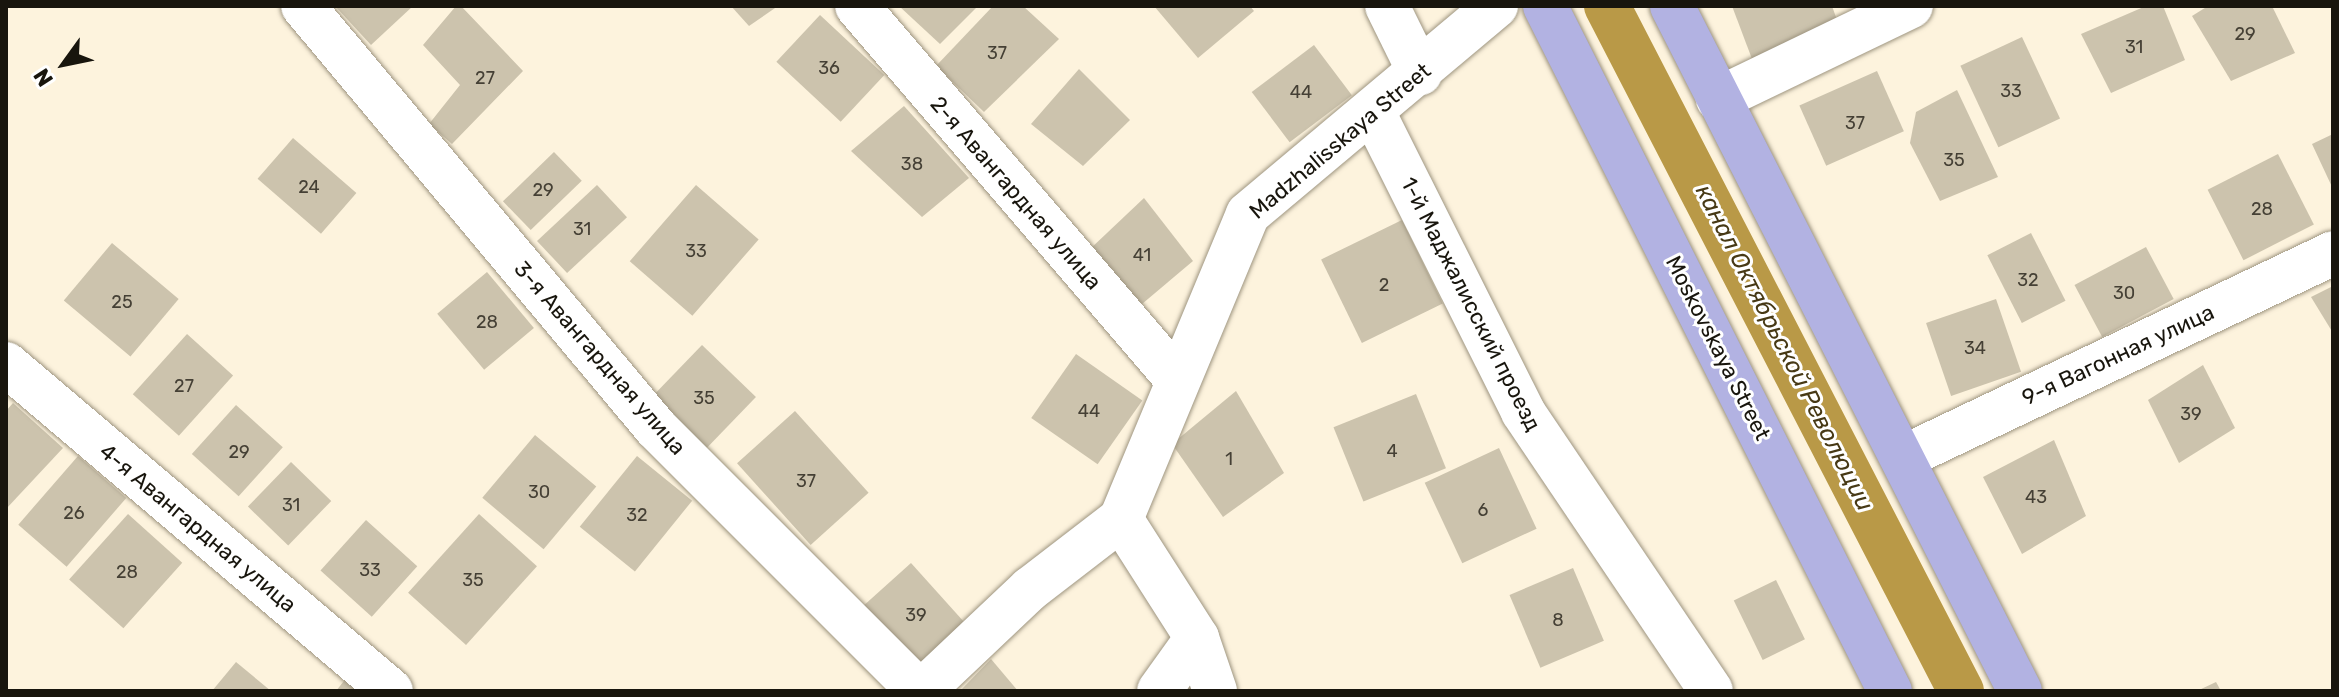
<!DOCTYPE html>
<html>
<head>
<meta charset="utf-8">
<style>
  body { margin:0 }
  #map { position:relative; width:2339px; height:697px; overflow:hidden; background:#fdf3dd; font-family:Rubik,sans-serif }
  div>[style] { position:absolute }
  .canal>* { height:46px; margin:-23px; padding:0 23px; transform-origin:23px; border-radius:23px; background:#b99947 }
  .building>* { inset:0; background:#ccc3ad; transform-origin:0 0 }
  .roads { filter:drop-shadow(0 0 2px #9e9580) drop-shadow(0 0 2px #9e9580) }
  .minor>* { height:44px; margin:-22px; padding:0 22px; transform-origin:22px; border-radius:22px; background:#fff }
  .major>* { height:44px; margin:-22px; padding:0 22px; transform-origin:22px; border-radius:22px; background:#b2b2e2 }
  span { translate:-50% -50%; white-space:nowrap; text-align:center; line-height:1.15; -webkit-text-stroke:6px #fff; paint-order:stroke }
  .number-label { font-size:18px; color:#454035 }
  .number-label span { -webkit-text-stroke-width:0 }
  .street-label { font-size:22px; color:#18150d }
  .water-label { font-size:24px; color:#473915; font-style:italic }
  .frame { position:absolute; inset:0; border:8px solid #18150d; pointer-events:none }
  .north { position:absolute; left:24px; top:24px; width:80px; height:80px; -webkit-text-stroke:6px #fff; paint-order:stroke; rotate:237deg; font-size:22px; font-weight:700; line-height:32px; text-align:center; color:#18150d }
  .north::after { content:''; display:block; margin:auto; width:28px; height:36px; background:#18150d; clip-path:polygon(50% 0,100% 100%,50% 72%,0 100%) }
</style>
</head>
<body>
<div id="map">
  <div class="canal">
    <i style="left:1607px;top:6px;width:771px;rotate:62.67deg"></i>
  </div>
  <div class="building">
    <i style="clip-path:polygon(335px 6px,413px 6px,371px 45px)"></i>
    <i style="clip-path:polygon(456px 6px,461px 6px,523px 71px,452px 144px,429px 124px,460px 85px,423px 45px)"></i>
    <i style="clip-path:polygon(731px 6px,778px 6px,749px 26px)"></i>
    <i style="clip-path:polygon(899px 6px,978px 6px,940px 44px)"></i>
    <i style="clip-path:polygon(993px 6px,1023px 6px,1059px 39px,984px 112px,936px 66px)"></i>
    <i style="clip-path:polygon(1154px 6px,1250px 6px,1254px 11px,1198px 58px)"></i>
    <i style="clip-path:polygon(1732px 6px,1832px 6px,1837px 20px,1752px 59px)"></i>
    <i style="clip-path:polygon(2146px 6px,2163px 6px,2185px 60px,2111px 93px,2081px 34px)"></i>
    <i style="clip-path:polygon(2208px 6px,2272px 6px,2295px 53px,2231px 81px,2192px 16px)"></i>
    <i style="left:820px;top:15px;width:88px;height:64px;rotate:43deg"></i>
    <i style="left:2022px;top:37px;width:90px;height:68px;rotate:65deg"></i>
    <i style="left:1314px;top:45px;width:63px;height:78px;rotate:53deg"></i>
    <i style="clip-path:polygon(1079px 69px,1130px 120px,1083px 166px,1031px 124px)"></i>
    <i style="left:1877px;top:71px;width:66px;height:85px;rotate:66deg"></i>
    <i style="clip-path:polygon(1957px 90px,1998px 177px,1940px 201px,1910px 143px,1916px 112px)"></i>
    <i style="clip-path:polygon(904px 106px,969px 178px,922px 217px,851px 151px)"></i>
    <i style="clip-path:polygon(2333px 134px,2333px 189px,2312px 144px)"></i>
    <i style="left:293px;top:138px;width:84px;height:54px;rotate:41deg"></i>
    <i style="left:554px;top:152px;width:40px;height:71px;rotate:46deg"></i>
    <i style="left:2278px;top:154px;width:79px;height:79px;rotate:63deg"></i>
    <i style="left:597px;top:185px;width:44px;height:82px;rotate:47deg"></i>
    <i style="left:696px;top:185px;width:83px;height:101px;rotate:41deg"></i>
    <i style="clip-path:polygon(1144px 198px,1193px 261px,1142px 304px,1089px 250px)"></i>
    <i style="left:1402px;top:220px;width:93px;height:90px;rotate:64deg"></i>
    <i style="left:2031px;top:233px;width:76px;height:49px;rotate:63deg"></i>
    <i style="left:112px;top:243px;width:87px;height:75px;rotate:40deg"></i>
    <i style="left:2146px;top:247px;width:59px;height:81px;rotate:62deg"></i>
    <i style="left:487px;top:272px;width:73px;height:65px;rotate:50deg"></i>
    <i style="clip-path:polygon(2333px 286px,2333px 333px,2311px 297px)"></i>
    <i style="left:1996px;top:299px;width:77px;height:74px;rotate:71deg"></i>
    <i style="left:187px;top:334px;width:62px;height:81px;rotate:42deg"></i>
    <i style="left:702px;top:345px;width:75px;height:75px;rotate:44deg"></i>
    <i style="left:1076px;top:354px;width:81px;height:78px;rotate:35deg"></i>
    <i style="clip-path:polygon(2203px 365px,2235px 428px,2179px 463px,2148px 400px)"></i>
    <i style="clip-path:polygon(1236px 391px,1284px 473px,1223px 517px,1172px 444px)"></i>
    <i style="left:1416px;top:394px;width:80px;height:89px;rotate:68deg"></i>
    <i style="clip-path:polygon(13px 403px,63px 448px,6px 509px,6px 411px)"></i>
    <i style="left:236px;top:405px;width:63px;height:66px;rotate:42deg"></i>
    <i style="left:795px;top:411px;width:110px;height:78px;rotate:48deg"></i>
    <i style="left:535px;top:435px;width:80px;height:82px;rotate:40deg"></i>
    <i style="clip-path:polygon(2054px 440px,2086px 516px,2022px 554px,1983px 477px)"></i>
    <i style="left:1499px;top:448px;width:89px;height:82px;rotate:65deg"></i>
    <i style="left:78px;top:456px;width:64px;height:91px;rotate:41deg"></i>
    <i style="left:637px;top:456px;width:71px;height:91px;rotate:39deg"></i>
    <i style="left:291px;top:462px;width:56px;height:62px;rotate:44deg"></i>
    <i style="left:128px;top:514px;width:73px;height:88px;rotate:42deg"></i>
    <i style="left:479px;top:514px;width:78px;height:106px;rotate:42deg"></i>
    <i style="left:366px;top:520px;width:69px;height:68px;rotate:42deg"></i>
    <i style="left:911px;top:563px;width:80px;height:64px;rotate:48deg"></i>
    <i style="left:1573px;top:568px;width:79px;height:69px;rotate:67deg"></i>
    <i style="left:1776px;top:580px;width:66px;height:47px;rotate:64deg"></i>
    <i style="clip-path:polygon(991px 659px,1018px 691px,960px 691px)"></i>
    <i style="clip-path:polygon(236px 662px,271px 691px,212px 691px)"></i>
    <i style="clip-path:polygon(351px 672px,371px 691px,336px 691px)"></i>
    <i style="clip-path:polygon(2216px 682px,2221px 691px,2197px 691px)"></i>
  </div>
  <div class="roads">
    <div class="minor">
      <i style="left:303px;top:6px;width:550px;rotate:50.09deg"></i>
      <i style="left:656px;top:428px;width:372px;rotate:45deg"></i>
      <i style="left:857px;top:6px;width:491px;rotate:49.4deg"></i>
      <i style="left:1387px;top:6px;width:75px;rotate:63.8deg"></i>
      <i style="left:1718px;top:99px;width:214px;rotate:-25.7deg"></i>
      <i style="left:1373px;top:112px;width:335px;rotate:63.4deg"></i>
      <i style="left:1523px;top:412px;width:336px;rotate:56deg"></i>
      <i style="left:6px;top:364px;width:505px;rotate:40.34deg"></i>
      <i style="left:1904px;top:457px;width:475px;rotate:-25.4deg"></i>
      <i style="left:1121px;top:519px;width:330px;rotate:-67.4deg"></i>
      <i style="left:1248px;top:214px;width:324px;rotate:-40deg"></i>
      <i style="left:1121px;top:519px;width:141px;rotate:57.4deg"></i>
      <i style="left:1197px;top:638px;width:56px;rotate:71.2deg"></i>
      <i style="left:922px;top:691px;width:149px;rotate:-43.4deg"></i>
      <i style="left:1030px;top:589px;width:115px;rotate:-37.6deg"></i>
      <i style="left:1159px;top:691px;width:65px;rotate:-54.4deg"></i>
    </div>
    <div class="major">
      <i style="left:1545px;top:6px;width:767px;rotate:63.27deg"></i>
      <i style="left:1672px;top:6px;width:768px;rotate:63.07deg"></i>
    </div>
  </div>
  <div class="number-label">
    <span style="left:2245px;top:34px">29</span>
    <span style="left:2134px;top:47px">31</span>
    <span style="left:997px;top:53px">37</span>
    <span style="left:829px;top:68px">36</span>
    <span style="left:485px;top:78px">27</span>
    <span style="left:2011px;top:91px">33</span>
    <span style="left:1301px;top:92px">44</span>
    <span style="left:1855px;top:123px">37</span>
    <span style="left:1954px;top:160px">35</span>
    <span style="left:912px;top:164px">38</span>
    <span style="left:309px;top:187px">24</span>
    <span style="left:543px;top:190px">29</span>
    <span style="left:2262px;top:209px">28</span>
    <span style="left:582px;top:229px">31</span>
    <span style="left:696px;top:251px">33</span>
    <span style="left:1142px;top:255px">41</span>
    <span style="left:2028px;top:280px">32</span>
    <span style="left:1384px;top:285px">2</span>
    <span style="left:2124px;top:293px">30</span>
    <span style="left:122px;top:302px">25</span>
    <span style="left:487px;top:322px">28</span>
    <span style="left:1975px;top:348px">34</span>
    <span style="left:184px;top:386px">27</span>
    <span style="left:704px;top:398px">35</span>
    <span style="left:1089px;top:411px">44</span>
    <span style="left:2191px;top:414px">39</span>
    <span style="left:1392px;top:451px">4</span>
    <span style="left:239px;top:452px">29</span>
    <span style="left:1229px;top:459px">1</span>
    <span style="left:806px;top:481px">37</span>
    <span style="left:539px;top:492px">30</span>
    <span style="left:2036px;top:497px">43</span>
    <span style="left:291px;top:505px">31</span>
    <span style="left:1483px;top:510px">6</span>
    <span style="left:74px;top:513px">26</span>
    <span style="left:637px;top:515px">32</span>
    <span style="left:370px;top:570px">33</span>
    <span style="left:127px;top:572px">28</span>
    <span style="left:473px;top:580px">35</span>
    <span style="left:916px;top:615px">39</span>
    <span style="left:1558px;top:620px">8</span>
  </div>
  <div class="street-label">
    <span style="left:1340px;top:141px;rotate:-40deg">Madzhalisskaya Street</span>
    <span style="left:1016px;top:193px;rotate:49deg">2-я Авангардная улица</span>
    <span style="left:1471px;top:304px;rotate:63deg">1-й Маджалисский проезд</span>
    <span style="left:1718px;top:348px;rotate:63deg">Moskovskaya Street</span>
    <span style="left:2118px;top:355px;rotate:-25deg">9-я Вагонная улица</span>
    <span style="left:600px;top:358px;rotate:49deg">3-я Авангардная улица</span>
    <span style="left:198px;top:528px;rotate:40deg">4-я Авангардная улица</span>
  </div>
  <div class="water-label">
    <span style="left:1784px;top:348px;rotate:63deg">канал Октябрьской Революции</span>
  </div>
  <div class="frame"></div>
  <div class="north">N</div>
</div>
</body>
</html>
